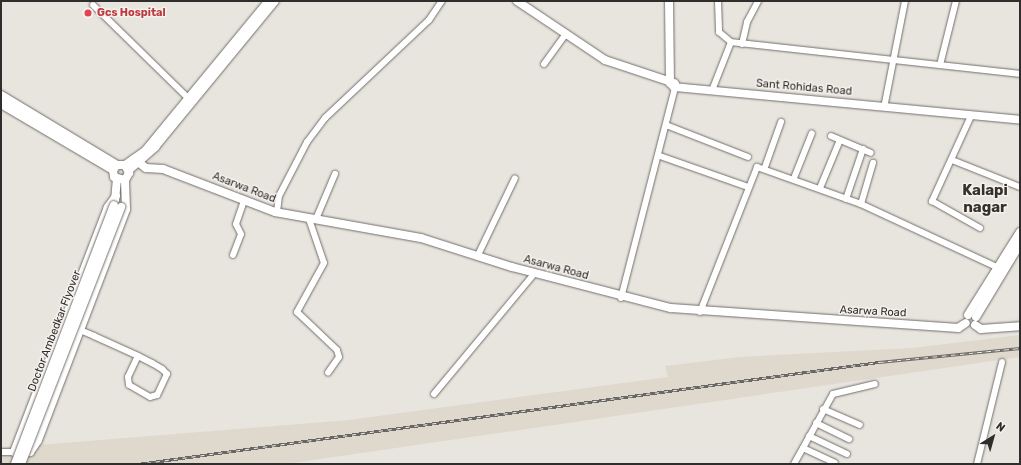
<!DOCTYPE html>
<html>
<head>
<meta charset="utf-8">
<style>
  body { margin:0 }
  #map { position:relative; width:1021px; height:465px; overflow:hidden; background:#e8e4de; font-family:Rubik,sans-serif }
  div>[style] { position:absolute }
  .built>* { inset:0; background:#dfd8cc }
  .roads { filter:drop-shadow(0 0 1px #726e6a) drop-shadow(0 0 1px #726e6a) }
  .street>* { height:6px; margin:-3px; padding:0 3px; transform-origin:3px; border-radius:3px; background:#fff }
  .secondary>* { height:8px; margin:-4px; padding:0 4px; transform-origin:4px; border-radius:4px; background:#fff }
  .rail>* { height:3px; margin-top:-1.5px; transform-origin:0; background:repeating-linear-gradient(90deg,#f5f1ec 0 4.5px,#696764 0 9px); box-sizing:border-box; border-block:1px solid #696764 }
  .bridges { filter:drop-shadow(0 0 1px #726e6a) drop-shadow(0 0 1px #726e6a) }
  .secondary-bridge>* { height:8px; margin:-4px; padding:0 4px; transform-origin:4px; border-radius:4px; background:#fff }
  .dots>* { width:11px; height:11px; translate:-50% -50%; box-sizing:border-box; border:2px solid #f5f1ec; border-radius:50% }
  span { translate:-50% -50%; white-space:nowrap; text-align:center; line-height:1.15; -webkit-text-stroke:3px #f5f1ec; paint-order:stroke }
  .health-label { font-size:11px; color:#be3a42; font-weight:700 }
  .left { translate:0 -50%; text-align:left }
  .street-label { font-size:11px; color:#2f2e2c }
  .district-label { font-size:15px; color:#34312d; font-weight:700 }
  .frame { position:absolute; inset:0; border:2px solid #2f2e2c; pointer-events:none }
  .north { position:absolute; left:973px; top:417px; width:40px; height:40px; -webkit-text-stroke:3px #f5f1ec; paint-order:stroke; rotate:37deg; font-size:11px; font-weight:700; line-height:16px; text-align:center; color:#2f2e2c }
  .north::after { content:''; display:block; margin:auto; width:14px; height:18px; background:#2f2e2c; clip-path:polygon(50% 0,100% 100%,50% 72%,0 100%) }
</style>
</head>
<body>
<div id="map">
  <div class="built">
    <i style="clip-path:polygon(1020px 335px,1020px 357px,286px 464px,1px 464px,1px 448px,349px 420px,668px 377px,665px 366px,740px 357px,912px 348px)"></i>
  </div>
  <div class="roads">
    <div class="street">
      <i style="left:718px;top:1px;width:31px;rotate:88deg"></i>
      <i style="left:719px;top:32px;width:16px;rotate:40deg"></i>
      <i style="left:93px;top:5px;width:137px;rotate:44.4deg"></i>
      <i style="left:742px;top:44px;width:23px;rotate:-77deg"></i>
      <i style="left:747px;top:22px;width:24px;rotate:-62deg"></i>
      <i style="left:544px;top:64px;width:37px;rotate:-54deg"></i>
      <i style="left:940px;top:65px;width:66px;rotate:-76deg"></i>
      <i style="left:713px;top:88px;width:49px;rotate:-68.6deg"></i>
      <i style="left:731px;top:42px;width:291px;rotate:6.3deg"></i>
      <i style="left:885px;top:103px;width:104px;rotate:-78.9deg"></i>
      <i style="left:971px;top:116px;width:94px;rotate:114.6deg"></i>
      <i style="left:932px;top:201px;width:55px;rotate:29.4deg"></i>
      <i style="left:666px;top:125px;width:88px;rotate:21.3deg"></i>
      <i style="left:831px;top:136px;width:43px;rotate:23deg"></i>
      <i style="left:660px;top:156px;width:93px;rotate:19.4deg"></i>
      <i style="left:952px;top:160px;width:73px;rotate:21.7deg"></i>
      <i style="left:765px;top:167px;width:48px;rotate:-70.4deg"></i>
      <i style="left:794px;top:178px;width:48px;rotate:-68.2deg"></i>
      <i style="left:820px;top:188px;width:52px;rotate:-67.4deg"></i>
      <i style="left:846px;top:199px;width:53px;rotate:-71.2deg"></i>
      <i style="left:861px;top:204px;width:43px;rotate:-73.7deg"></i>
      <i style="left:277px;top:212px;width:16px;rotate:-83deg"></i>
      <i style="left:279px;top:196px;width:61px;rotate:-62.6deg"></i>
      <i style="left:307px;top:142px;width:30px;rotate:-53deg"></i>
      <i style="left:325px;top:118px;width:143px;rotate:-43.3deg"></i>
      <i style="left:429px;top:20px;width:23px;rotate:-56deg"></i>
      <i style="left:309px;top:219px;width:46px;rotate:71.2deg"></i>
      <i style="left:324px;top:263px;width:56px;rotate:118.9deg"></i>
      <i style="left:297px;top:312px;width:55px;rotate:43.5deg"></i>
      <i style="left:337px;top:350px;width:7px;rotate:74deg"></i>
      <i style="left:339px;top:357px;width:19px;rotate:125deg"></i>
      <i style="left:316px;top:219px;width:49px;rotate:-67.1deg"></i>
      <i style="left:233px;top:255px;width:22px;rotate:-69deg"></i>
      <i style="left:241px;top:234px;width:11px;rotate:-117deg"></i>
      <i style="left:236px;top:224px;width:24px;rotate:-71deg"></i>
      <i style="left:478px;top:255px;width:85px;rotate:-64.3deg"></i>
      <i style="left:621px;top:298px;width:221px;rotate:-75.6deg"></i>
      <i style="left:700px;top:312px;width:156px;rotate:-68.5deg"></i>
      <i style="left:757px;top:167px;width:110px;rotate:19.6deg"></i>
      <i style="left:861px;top:204px;width:150px;rotate:24.9deg"></i>
      <i style="left:80px;top:330px;width:15px;rotate:23deg"></i>
      <i style="left:94px;top:336px;width:48px;rotate:24.4deg"></i>
      <i style="left:138px;top:356px;width:16px;rotate:27deg"></i>
      <i style="left:152px;top:363px;width:12px;rotate:31deg"></i>
      <i style="left:162px;top:369px;width:7px;rotate:45deg"></i>
      <i style="left:167px;top:374px;width:23px;rotate:115deg"></i>
      <i style="left:157px;top:395px;width:7px;rotate:164deg"></i>
      <i style="left:150px;top:397px;width:24px;rotate:-150deg"></i>
      <i style="left:129px;top:385px;width:8px;rotate:-97deg"></i>
      <i style="left:128px;top:377px;width:23px;rotate:-65deg"></i>
      <i style="left:434px;top:394px;width:156px;rotate:-50.2deg"></i>
      <i style="left:823px;top:409px;width:40px;rotate:23.4deg"></i>
      <i style="left:816px;top:423px;width:37px;rotate:26deg"></i>
      <i style="left:809px;top:436px;width:42px;rotate:25.3deg"></i>
      <i style="left:803px;top:448px;width:35px;rotate:25deg"></i>
      <i style="left:1px;top:452px;width:13px"></i>
      <i style="left:794px;top:464px;width:80px;rotate:-60.9deg"></i>
      <i style="left:833px;top:394px;width:43px;rotate:-13.4deg"></i>
      <i style="left:977px;top:464px;width:105px;rotate:-76.2deg"></i>
    </div>
    <div class="secondary">
      <i style="left:517px;top:1px;width:106px;rotate:33.8deg"></i>
      <i style="left:605px;top:60px;width:73px;rotate:18.4deg"></i>
      <i style="left:669px;top:1px;width:82px;rotate:89.3deg"></i>
      <i style="left:670px;top:83px;width:6px;rotate:45deg"></i>
      <i style="left:674px;top:87px;width:348px;rotate:5.4deg"></i>
      <i style="left:1px;top:95px;width:135px;rotate:31.1deg"></i>
      <i style="left:117px;top:165px;width:8px"></i>
      <i style="left:125px;top:165px;width:9px;rotate:63deg"></i>
      <i style="left:129px;top:173px;width:8px;rotate:120deg"></i>
      <i style="left:125px;top:180px;width:11px;rotate:-165deg"></i>
      <i style="left:114px;top:177px;width:7px;rotate:-98deg"></i>
      <i style="left:113px;top:170px;width:6px;rotate:-51deg"></i>
      <i style="left:1px;top:104px;width:130px;rotate:30.5deg"></i>
      <i style="left:134px;top:159px;width:15px;rotate:37deg"></i>
      <i style="left:146px;top:168px;width:17px;rotate:3deg"></i>
      <i style="left:163px;top:169px;width:120px;rotate:21deg"></i>
      <i style="left:275px;top:212px;width:148px;rotate:10.1deg"></i>
      <i style="left:421px;top:238px;width:96px;rotate:17.7deg"></i>
      <i style="left:512px;top:267px;width:164px;rotate:14.5deg"></i>
      <i style="left:671px;top:308px;width:288px;rotate:4deg"></i>
      <i style="left:958px;top:328px;width:9px;rotate:-32deg"></i>
      <i style="left:125px;top:165px;width:24px;rotate:-35deg"></i>
      <i style="left:145px;top:151px;width:192px;rotate:-50.5deg"></i>
      <i style="left:129px;top:170px;width:35px;rotate:-41deg"></i>
      <i style="left:155px;top:147px;width:189px;rotate:-50.6deg"></i>
      <i style="left:116px;top:196px;width:14px;rotate:126deg"></i>
      <i style="left:108px;top:207px;width:262px;rotate:111deg"></i>
      <i style="left:14px;top:452px;width:16px"></i>
      <i style="left:30px;top:452px;width:14px;rotate:-56deg"></i>
      <i style="left:38px;top:440px;width:247px;rotate:-69.1deg"></i>
      <i style="left:126px;top:209px;width:29px;rotate:-92deg"></i>
      <i style="left:115px;top:201px;width:21px;rotate:-85deg"></i>
      <i style="left:968px;top:315px;width:98px;rotate:-57.9deg"></i>
      <i style="left:976px;top:317px;width:85px;rotate:-58.9deg"></i>
      <i style="left:975px;top:325px;width:7px;rotate:34deg"></i>
      <i style="left:981px;top:329px;width:39px;rotate:-4deg"></i>
    </div>
  </div>
  <div class="rail">
    <i style="left:138px;top:464px;width:748px;rotate:-7.84deg"></i>
    <i style="left:879px;top:362px;width:142px;rotate:-5.7deg"></i>
  </div>
  <div class="bridges">
    <div class="secondary-bridge">
      <i style="left:15px;top:464px;width:277px;rotate:-69.1deg"></i>
      <i style="left:21px;top:464px;width:276px;rotate:-68.7deg"></i>
    </div>
  </div>
  <div class="dots">
    <i style="left:88px;top:13px;background:#e0444e"></i>
  </div>
  <div class="health-label">
    <span class="left" style="left:97px;top:13px">Gcs Hospital</span>
  </div>
  <div class="street-label">
    <span style="left:804px;top:88px;rotate:5deg">Sant Rohidas Road</span>
    <span style="left:244px;top:188px;rotate:21deg">Asarwa Road</span>
    <span style="left:556px;top:268px;rotate:15deg">Asarwa Road</span>
    <span style="left:873px;top:312px;rotate:3deg">Asarwa Road</span>
    <span style="left:55px;top:331px;rotate:-69deg">Doctor Ambedkar Flyover</span>
  </div>
  <div class="district-label">
    <span style="left:985px;top:199px">Kalapi<br>nagar</span>
  </div>
  <div class="frame"></div>
  <div class="north">N</div>
</div>
</body>
</html>
